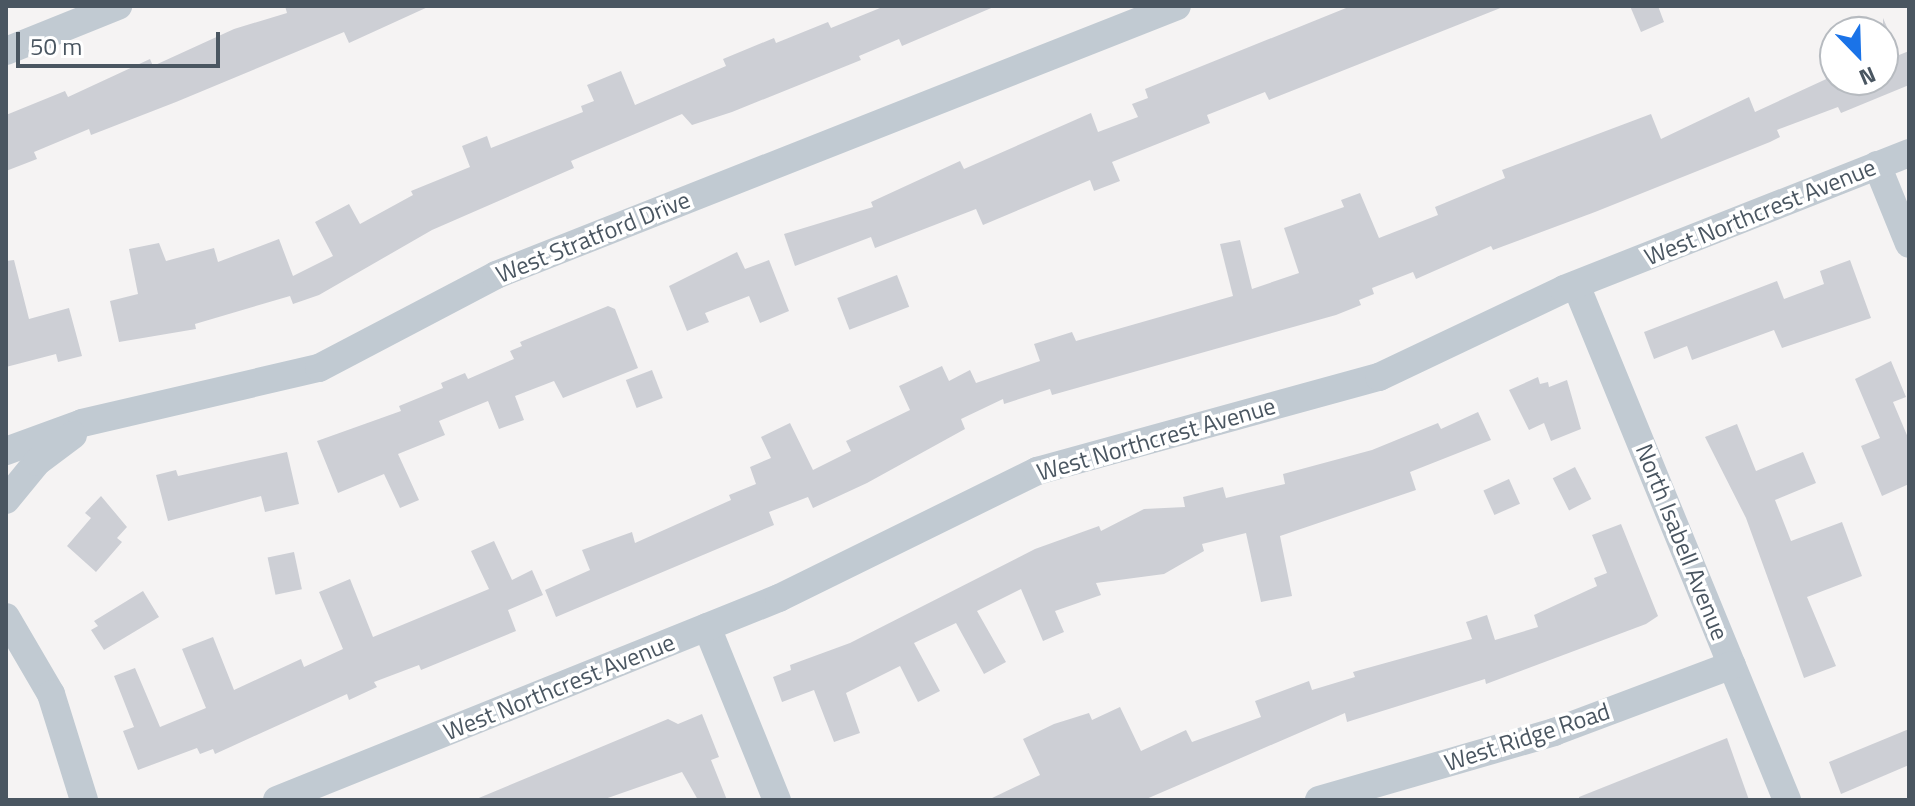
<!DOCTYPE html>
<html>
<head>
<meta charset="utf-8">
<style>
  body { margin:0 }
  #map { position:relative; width:1915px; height:806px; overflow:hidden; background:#f5f3f3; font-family:"Titillium Web",sans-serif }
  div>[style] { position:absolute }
  .building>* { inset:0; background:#cdcfd5; transform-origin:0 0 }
  .minor>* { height:28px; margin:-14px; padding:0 14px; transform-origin:14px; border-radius:14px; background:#c1cad2 }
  span { translate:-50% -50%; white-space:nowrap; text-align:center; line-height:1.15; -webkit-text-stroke:7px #fff; paint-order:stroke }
  .street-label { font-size:24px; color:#4a5661 }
  .frame { position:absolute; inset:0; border:8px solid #4a5661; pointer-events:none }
  .north { position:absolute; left:1819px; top:16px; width:80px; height:80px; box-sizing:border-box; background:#fff; border:2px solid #b7bbc0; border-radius:50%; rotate:157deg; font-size:22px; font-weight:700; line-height:32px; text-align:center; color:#4a5661 }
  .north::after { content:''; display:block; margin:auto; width:28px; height:36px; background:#1a73e8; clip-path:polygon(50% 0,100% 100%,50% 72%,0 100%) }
  .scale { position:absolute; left:16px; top:32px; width:204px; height:36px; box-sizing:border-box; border:4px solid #4a5661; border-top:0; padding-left:10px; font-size:24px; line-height:28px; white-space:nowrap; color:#4a5661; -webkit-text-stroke:6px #fff; paint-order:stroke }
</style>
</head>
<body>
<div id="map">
  <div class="building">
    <i style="clip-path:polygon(285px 6px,430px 6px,349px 43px,344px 32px,176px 102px,91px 135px,89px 129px,34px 152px,37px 159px,6px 171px,6px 115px,65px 91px,68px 97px,150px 59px,153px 66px,234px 29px,287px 13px)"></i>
    <i style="clip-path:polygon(885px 6px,996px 6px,902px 46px,899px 39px,859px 56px,861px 60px,732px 112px,692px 125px,682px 114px,571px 161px,574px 168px,432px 230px,319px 295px,293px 304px,290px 296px,195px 324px,196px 329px,119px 342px,110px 301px,138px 294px,129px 249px,159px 243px,166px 261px,214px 248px,218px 262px,279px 239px,293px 276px,333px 256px,315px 222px,349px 204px,360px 224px,413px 195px,411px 191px,470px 167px,462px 146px,487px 136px,491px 148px,583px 112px,581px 106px,594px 101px,587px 85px,621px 71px,635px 105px,726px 66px,723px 59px,774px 38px,776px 43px,828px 22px,831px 28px)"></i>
    <i style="clip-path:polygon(1351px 6px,1503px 7px,1269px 100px,1265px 92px,1207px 115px,1210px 123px,1112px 162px,1120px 181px,1094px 191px,1090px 180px,983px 225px,976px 209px,875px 248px,871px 237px,795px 266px,784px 234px,873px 207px,871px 202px,960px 161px,964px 169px,1091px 113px,1098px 132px,1138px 117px,1132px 104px,1148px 98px,1145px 89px)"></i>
    <i style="clip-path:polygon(1630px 6px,1658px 6px,1664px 22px,1641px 32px)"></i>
    <i style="clip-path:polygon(1883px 18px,1899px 55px,1909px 51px,1909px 85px,1841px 113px,1838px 107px,1777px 130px,1780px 137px,1770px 142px,1595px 212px,1493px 250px,1491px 246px,1416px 279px,1413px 272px,1372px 288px,1374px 294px,1359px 300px,1361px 305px,1336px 315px,1052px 395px,1050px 389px,1004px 404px,1003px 399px,961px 419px,965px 429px,867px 483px,813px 508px,808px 497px,769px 512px,774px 525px,556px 617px,545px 590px,590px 570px,582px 550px,632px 532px,635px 543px,731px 500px,729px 495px,756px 484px,750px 467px,771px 458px,761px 437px,790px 423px,813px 470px,851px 451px,846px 441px,910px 410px,899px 386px,942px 366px,949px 381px,970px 370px,976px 383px,1040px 361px,1034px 344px,1072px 332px,1076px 341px,1233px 296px,1220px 244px,1240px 240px,1252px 289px,1299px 273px,1284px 228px,1344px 207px,1341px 200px,1360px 193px,1379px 238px,1438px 215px,1435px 207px,1505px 178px,1502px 170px,1651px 114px,1661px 139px,1749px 97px,1755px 112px,1835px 75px,1835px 80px,1883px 80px)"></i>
    <i style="clip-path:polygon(737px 252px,745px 269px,769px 260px,789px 311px,760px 323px,749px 296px,705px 313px,709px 322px,687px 331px,669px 286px)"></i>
    <i style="clip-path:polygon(14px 260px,29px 319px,69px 308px,82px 356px,58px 362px,56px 354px,6px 367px,6px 261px)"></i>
    <i style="clip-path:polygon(1850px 260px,1871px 318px,1782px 348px,1774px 330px,1692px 360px,1687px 346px,1654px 359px,1644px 332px,1777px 281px,1784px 299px,1824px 284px,1820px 271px)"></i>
    <i style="left:897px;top:275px;width:34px;height:64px;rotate:69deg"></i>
    <i style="clip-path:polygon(608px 306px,615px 309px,638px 368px,563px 398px,554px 381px,515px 396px,524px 420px,499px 429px,488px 401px,439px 421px,445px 435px,398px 454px,419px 500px,400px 508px,384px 474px,338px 493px,317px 441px,401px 411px,399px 406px,443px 388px,441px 383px,465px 373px,468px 379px,514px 359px,510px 351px,522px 346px,520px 342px)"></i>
    <i style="clip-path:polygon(1891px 361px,1906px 397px,1893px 402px,1909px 440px,1909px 484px,1882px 496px,1861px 446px,1880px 438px,1855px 379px)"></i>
    <i style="left:652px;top:370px;width:30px;height:28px;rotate:69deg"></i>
    <i style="clip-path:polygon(1538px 377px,1540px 384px,1548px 382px,1549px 387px,1567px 380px,1581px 429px,1551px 441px,1544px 423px,1529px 430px,1509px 390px)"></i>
    <i style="clip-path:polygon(1478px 412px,1491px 440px,1410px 472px,1416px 490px,1280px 536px,1292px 596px,1261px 602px,1246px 533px,1202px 544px,1204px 551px,1164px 574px,1096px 583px,1101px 595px,1055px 611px,1064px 632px,1043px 641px,1021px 589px,977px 611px,1006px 662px,984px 674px,956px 623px,914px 643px,940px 691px,918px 702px,900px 666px,846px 693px,860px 733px,834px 742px,814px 690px,782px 702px,773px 677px,791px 670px,790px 665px,850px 643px,1035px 549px,1099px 526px,1101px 531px,1144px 509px,1185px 507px,1183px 497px,1223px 487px,1226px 498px,1285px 484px,1283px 474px,1372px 450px,1438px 423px,1441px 429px)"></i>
    <i style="clip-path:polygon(1737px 424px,1756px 471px,1803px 452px,1816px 483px,1775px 500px,1791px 541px,1842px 522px,1862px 576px,1807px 597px,1836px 666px,1804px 678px,1746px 518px,1705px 437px)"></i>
    <i style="clip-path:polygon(287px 452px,299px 504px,265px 512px,261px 496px,168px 521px,156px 475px,176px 470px,178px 476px)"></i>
    <i style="left:1575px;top:467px;width:36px;height:25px;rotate:63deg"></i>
    <i style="left:1509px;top:479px;width:27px;height:28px;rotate:66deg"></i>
    <i style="clip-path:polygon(101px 496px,127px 527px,117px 538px,122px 542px,96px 572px,67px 546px,91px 518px,85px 513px)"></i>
    <i style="clip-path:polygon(1621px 524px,1658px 616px,1646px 624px,1486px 684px,1485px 679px,1347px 722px,1345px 713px,1144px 800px,988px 800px,1040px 775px,1023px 739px,1054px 724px,1089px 713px,1092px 720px,1120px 707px,1141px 751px,1186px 730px,1192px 742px,1261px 717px,1255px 701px,1309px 681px,1312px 690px,1355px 677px,1353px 672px,1472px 639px,1466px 622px,1487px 615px,1495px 640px,1538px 627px,1534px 615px,1597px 586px,1594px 578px,1607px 573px,1592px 535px)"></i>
    <i style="clip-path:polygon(494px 541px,512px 580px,532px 570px,543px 595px,508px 610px,516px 631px,421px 670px,419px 665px,374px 682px,377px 687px,349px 700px,347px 694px,215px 754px,213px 749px,200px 754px,197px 748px,138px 770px,123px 731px,134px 727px,114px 676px,135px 668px,160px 727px,206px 708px,182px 649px,213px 637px,234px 690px,301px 659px,304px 667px,343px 649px,319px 592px,350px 579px,373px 637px,489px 589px,471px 551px)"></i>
    <i style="left:294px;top:552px;width:38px;height:27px;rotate:78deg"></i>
    <i style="clip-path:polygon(143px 591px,159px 617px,104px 650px,91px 630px,98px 626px,94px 621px)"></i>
    <i style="clip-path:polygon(702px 714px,719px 757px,711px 760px,727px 800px,698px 800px,682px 772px,602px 800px,474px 800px,668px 719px,678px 724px)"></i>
    <i style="clip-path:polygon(1909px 729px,1909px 765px,1841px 794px,1829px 762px)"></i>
    <i style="clip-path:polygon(1727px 738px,1749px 800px,1579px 800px,1579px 797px)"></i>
  </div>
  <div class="minor">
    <i style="left:6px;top:51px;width:121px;rotate:-21.9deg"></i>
    <i style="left:1877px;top:165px;width:85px;rotate:67.9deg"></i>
    <i style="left:1576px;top:285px;width:557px;rotate:67.72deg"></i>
    <i style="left:6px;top:451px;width:81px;rotate:-20.2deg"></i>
    <i style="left:82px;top:423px;width:243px;rotate:-13.1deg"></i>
    <i style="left:319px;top:368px;width:200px;rotate:-27.7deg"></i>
    <i style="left:496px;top:275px;width:732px;rotate:-21.55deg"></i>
    <i style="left:6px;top:500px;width:49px;rotate:-50.8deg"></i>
    <i style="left:37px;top:462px;width:45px;rotate:-36.9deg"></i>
    <i style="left:6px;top:617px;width:89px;rotate:59.7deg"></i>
    <i style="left:51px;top:694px;width:111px;rotate:72.7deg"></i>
    <i style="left:707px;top:627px;width:187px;rotate:68deg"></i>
    <i style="left:277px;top:800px;width:541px;rotate:-21.92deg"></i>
    <i style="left:779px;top:598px;width:288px;rotate:-26.2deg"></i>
    <i style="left:1037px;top:471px;width:355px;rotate:-15.4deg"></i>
    <i style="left:1379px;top:377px;width:205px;rotate:-25.4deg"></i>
    <i style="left:1564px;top:289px;width:371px;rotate:-21.5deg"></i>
    <i style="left:1319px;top:800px;width:245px;rotate:-16.1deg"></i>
    <i style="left:1554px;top:732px;width:190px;rotate:-20.6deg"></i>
  </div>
  <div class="street-label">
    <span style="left:1760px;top:212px;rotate:-22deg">West Northcrest Avenue</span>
    <span style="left:593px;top:237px;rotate:-22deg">West Stratford Drive</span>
    <span style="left:1156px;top:439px;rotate:-16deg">West Northcrest Avenue</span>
    <span style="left:1682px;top:542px;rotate:68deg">North Isabell Avenue</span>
    <span style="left:559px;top:687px;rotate:-22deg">West Northcrest Avenue</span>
    <span style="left:1527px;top:737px;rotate:-18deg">West Ridge Road</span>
  </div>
  <div class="frame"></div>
  <div class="north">N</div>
  <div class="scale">50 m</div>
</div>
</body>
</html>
